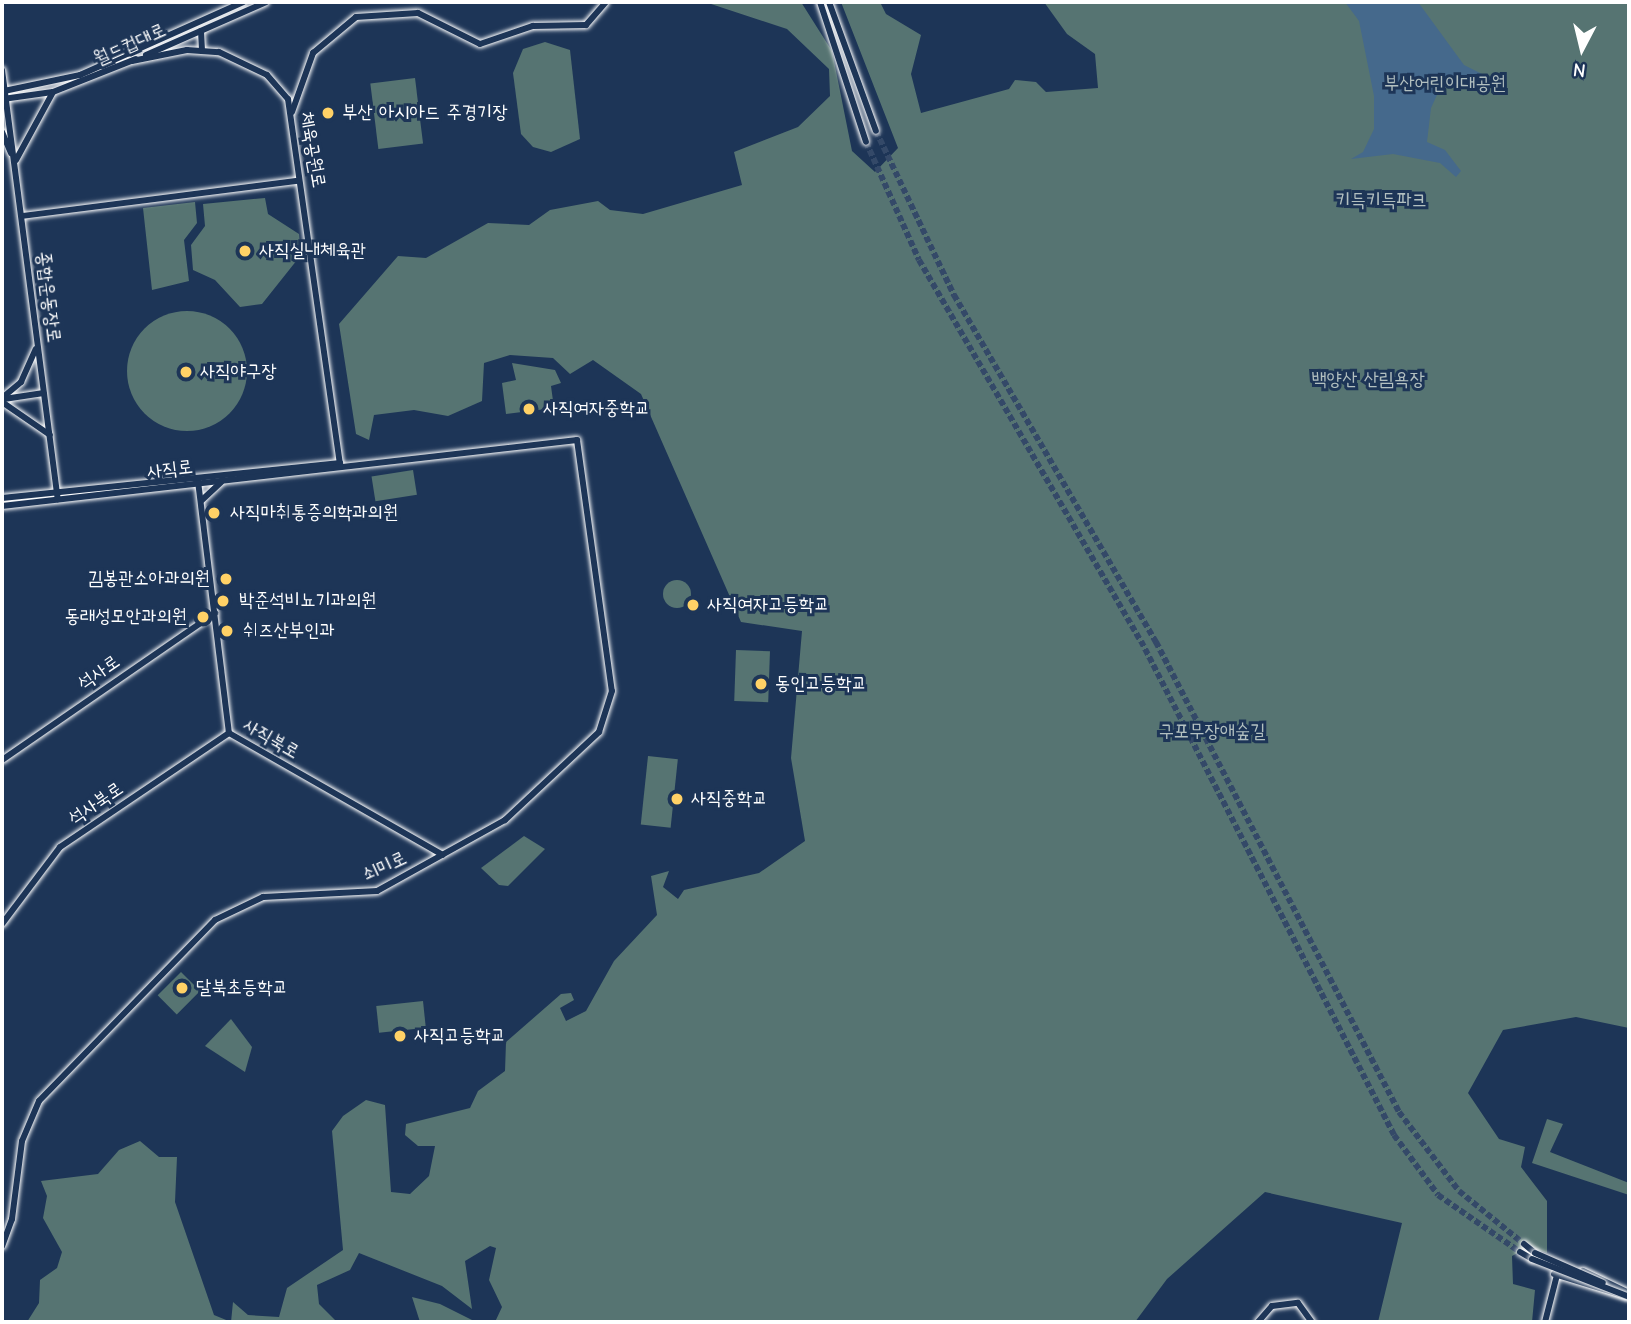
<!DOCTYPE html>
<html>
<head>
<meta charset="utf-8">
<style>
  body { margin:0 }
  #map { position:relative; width:1631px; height:1324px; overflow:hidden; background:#1d3557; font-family:"Comic Neue","Poor Story",sans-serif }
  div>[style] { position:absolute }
  .green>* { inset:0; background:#567472; transform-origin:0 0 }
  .round { border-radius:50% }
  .water>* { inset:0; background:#45698c }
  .secondary-tunnel>* { height:6px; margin-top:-3px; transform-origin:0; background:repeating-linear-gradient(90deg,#344968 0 6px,transparent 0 9px) }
  .roads { filter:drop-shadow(0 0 2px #fff) drop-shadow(0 0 2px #fff) }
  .secondary>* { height:6px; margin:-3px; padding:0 3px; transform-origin:3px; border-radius:3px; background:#1d3557 }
  .bridges { filter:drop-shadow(0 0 2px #fff) drop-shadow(0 0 2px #fff) }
  .secondary-bridge>* { height:6px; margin:-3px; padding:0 3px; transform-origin:3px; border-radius:3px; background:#1d3557 }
  .dots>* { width:19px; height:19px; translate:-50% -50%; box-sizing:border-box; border:4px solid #1d3557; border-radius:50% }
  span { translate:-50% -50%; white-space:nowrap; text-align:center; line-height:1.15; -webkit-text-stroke:6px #1d3557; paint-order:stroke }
  .street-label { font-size:19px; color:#fff }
  .park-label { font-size:19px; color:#b3c0c0 }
  .poi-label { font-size:19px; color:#fff }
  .left { translate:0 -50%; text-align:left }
  .right { translate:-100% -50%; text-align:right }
  .frame { position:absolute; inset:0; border:4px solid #fff; pointer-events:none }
  .north { position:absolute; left:1547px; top:14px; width:70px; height:70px; -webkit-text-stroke:5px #1d3557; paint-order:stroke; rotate:187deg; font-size:19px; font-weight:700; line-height:28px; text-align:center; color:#fff }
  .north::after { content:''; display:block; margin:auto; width:24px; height:32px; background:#fff; clip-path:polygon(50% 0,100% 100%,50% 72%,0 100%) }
</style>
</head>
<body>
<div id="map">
  <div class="green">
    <i style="clip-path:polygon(705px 2px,801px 2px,832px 51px,852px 151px,875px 172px,898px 148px,841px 2px,880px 2px,886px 14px,921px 35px,911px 74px,921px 113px,1009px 89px,1015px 80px,1036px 82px,1046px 92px,1098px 88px,1095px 54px,1067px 34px,1044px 2px,1629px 2px,1629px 1028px,1576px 1017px,1503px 1030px,1468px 1093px,1499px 1139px,1525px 1147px,1521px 1167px,1547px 1201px,1547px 1253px,1529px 1247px,1512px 1256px,1513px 1284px,1535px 1290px,1532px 1322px,1378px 1322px,1402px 1223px,1265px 1192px,1167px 1279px,1135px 1322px,495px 1322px,502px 1307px,489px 1280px,496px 1248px,490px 1246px,465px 1261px,472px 1309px,442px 1286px,359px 1253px,350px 1270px,317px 1285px,319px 1304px,337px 1322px,27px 1322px,39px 1303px,40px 1280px,57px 1268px,62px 1252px,43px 1218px,47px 1196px,41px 1181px,98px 1174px,119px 1150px,140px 1141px,159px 1157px,177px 1157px,175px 1202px,214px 1315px,231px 1322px,233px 1302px,248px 1315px,279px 1317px,287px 1288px,343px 1250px,332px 1131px,343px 1116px,366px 1100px,385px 1105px,391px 1192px,410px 1194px,429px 1176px,435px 1146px,418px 1146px,405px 1135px,406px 1124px,470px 1108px,478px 1091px,505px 1071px,506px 1042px,561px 994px,571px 993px,574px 1000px,560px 1008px,566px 1021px,586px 1011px,614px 961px,657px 915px,651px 876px,669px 871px,663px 887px,678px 899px,684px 890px,759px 873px,805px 841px,791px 758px,802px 631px,741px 622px,641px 394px,593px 360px,570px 374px,553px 358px,510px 355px,484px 363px,482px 401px,448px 416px,414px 410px,374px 415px,369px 440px,356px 434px,339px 324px,398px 256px,426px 258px,488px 223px,529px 225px,550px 210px,598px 201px,610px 210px,643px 214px,742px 185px,734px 152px,798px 127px,830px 96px,829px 69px,787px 29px)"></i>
    <i style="clip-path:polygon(545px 42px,570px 50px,580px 139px,551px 152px,533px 147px,521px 134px,513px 73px,523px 49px)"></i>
    <i style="left:415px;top:78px;width:66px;height:45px;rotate:83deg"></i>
    <i style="clip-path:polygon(265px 198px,268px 214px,299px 234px,301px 255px,262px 304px,240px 307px,215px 280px,193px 270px,191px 245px,205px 226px,203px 204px)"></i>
    <i style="clip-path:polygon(195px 202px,197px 223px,184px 240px,189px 281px,152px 290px,143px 208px)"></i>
    <i class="round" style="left:127px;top:311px;width:120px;height:120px"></i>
    <i style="clip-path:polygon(512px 363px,555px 370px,561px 383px,551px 386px,554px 408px,506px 414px,502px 383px,516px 380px)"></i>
    <i style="left:413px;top:470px;width:25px;height:42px;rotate:81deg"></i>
    <i class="round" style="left:663px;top:580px;width:28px;height:28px"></i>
    <i style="left:736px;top:650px;width:34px;height:51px;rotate:2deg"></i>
    <i style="left:648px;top:756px;width:30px;height:69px;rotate:6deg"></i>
    <i style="clip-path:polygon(524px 836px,545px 849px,508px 886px,499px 885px,481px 868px)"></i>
    <i style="left:181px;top:972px;width:27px;height:33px;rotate:45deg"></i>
    <i style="left:423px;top:1001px;width:27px;height:47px;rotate:84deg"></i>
    <i style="clip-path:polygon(231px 1019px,252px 1047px,245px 1072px,205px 1046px)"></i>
    <i style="clip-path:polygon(1547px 1119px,1563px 1124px,1550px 1152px,1629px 1183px,1629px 1195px,1532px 1163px)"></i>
    <i style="clip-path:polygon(412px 1297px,440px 1304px,476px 1322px,420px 1322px)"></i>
  </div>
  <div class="water">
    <i style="clip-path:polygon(1418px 2px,1464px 65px,1490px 78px,1467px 88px,1443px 82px,1431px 108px,1427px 142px,1445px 150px,1461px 171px,1456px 177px,1440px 163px,1393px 154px,1351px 159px,1363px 152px,1374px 129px,1374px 96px,1359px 21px,1345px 2px)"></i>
  </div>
  <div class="secondary-tunnel">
    <i style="left:876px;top:131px;width:182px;rotate:64.6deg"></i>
    <i style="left:954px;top:295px;width:402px;rotate:59.8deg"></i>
    <i style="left:1156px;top:642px;width:529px;rotate:62.66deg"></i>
    <i style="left:1399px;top:1112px;width:99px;rotate:52.8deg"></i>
    <i style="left:1459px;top:1191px;width:84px;rotate:39.2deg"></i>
    <i style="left:866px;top:142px;width:129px;rotate:65.8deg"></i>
    <i style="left:919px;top:260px;width:441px;rotate:59.8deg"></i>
    <i style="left:1141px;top:641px;width:555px;rotate:62.88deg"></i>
    <i style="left:1394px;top:1135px;width:74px;rotate:53.7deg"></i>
    <i style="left:1438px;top:1195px;width:100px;rotate:34.8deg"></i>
  </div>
  <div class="roads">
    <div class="secondary">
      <i style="left:820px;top:2px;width:147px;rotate:71.8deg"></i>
      <i style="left:829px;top:2px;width:137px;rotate:70deg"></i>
      <i style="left:201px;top:31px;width:19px;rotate:87deg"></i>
      <i style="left:146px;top:55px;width:131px;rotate:-23.8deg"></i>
      <i style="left:132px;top:61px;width:56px;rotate:-11.3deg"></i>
      <i style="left:187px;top:50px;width:32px;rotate:4deg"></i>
      <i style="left:219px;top:52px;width:53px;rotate:25.6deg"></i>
      <i style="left:267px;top:75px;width:32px;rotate:49deg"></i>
      <i style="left:288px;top:99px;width:368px;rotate:81.9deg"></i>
      <i style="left:2px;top:70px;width:433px;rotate:82.6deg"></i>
      <i style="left:4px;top:91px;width:78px;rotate:-11.9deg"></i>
      <i style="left:80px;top:75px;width:179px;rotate:-24.1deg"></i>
      <i style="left:3px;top:99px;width:50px;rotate:-8deg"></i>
      <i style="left:53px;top:92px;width:89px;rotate:-21.7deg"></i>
      <i style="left:292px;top:112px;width:63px;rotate:-70.4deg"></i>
      <i style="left:313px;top:53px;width:56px;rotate:-39.9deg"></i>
      <i style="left:356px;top:17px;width:62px;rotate:-3.7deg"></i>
      <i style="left:418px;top:13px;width:69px;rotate:26.6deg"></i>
      <i style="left:480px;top:44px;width:56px;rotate:-18.8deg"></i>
      <i style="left:533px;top:26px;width:53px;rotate:-1.1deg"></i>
      <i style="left:586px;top:25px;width:30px;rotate:-49deg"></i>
      <i style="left:2px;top:132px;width:23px;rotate:67deg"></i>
      <i style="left:16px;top:160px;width:77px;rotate:-61.4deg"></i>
      <i style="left:22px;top:216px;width:277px;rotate:-7.3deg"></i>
      <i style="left:2px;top:398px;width:25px;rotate:-40deg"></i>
      <i style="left:21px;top:382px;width:36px;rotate:-66deg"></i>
      <i style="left:4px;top:399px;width:40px;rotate:-8.5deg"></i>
      <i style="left:2px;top:402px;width:58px;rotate:34.5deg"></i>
      <i style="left:198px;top:481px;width:254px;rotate:83deg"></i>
      <i style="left:2px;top:498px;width:340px;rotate:-5.9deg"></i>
      <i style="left:202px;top:500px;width:26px;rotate:-43deg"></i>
      <i style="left:2px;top:506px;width:579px;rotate:-6.55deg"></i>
      <i style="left:577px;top:440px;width:253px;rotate:82.1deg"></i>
      <i style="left:612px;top:691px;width:43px;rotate:107.6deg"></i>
      <i style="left:599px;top:732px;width:129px;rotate:136.9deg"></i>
      <i style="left:505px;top:820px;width:146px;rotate:151deg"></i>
      <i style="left:377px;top:891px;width:114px;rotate:177deg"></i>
      <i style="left:263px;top:897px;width:53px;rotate:154.4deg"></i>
      <i style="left:215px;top:920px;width:252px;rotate:134.2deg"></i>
      <i style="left:39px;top:1101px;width:43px;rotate:113deg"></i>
      <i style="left:22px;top:1141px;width:79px;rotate:97.3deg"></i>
      <i style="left:12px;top:1219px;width:29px;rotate:110deg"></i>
      <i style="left:229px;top:733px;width:246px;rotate:29.7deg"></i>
      <i style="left:2px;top:760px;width:259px;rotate:-34.6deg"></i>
      <i style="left:2px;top:924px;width:96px;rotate:-53deg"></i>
      <i style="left:60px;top:847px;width:204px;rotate:-34deg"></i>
      <i style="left:1524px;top:1244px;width:14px;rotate:39deg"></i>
      <i style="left:1520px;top:1252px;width:14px;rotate:30deg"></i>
      <i style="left:1583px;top:1271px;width:51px;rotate:25.6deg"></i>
      <i style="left:1554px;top:1274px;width:78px;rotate:17deg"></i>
      <i style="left:1258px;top:1322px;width:21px;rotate:-49deg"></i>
      <i style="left:1272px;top:1306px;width:26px;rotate:-7deg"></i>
      <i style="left:1298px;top:1303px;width:24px;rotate:54deg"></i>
      <i style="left:1545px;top:1322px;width:57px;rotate:-75.7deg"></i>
    </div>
  </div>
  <div class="bridges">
    <div class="secondary-bridge">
      <i style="left:1535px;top:1253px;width:74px;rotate:23.8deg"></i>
      <i style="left:1532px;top:1259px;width:102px;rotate:21.3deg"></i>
    </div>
  </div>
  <div class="dots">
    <i style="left:328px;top:113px;background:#ffd166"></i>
    <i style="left:245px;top:251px;background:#ffd166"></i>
    <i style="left:186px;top:372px;background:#ffd166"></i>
    <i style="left:529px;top:409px;background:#ffd166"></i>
    <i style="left:214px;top:513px;background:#ffd166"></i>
    <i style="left:226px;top:579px;background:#ffd166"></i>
    <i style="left:223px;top:601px;background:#ffd166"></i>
    <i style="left:693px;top:605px;background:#ffd166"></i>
    <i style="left:203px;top:617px;background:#ffd166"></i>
    <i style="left:227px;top:631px;background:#ffd166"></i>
    <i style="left:761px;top:684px;background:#ffd166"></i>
    <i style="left:677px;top:799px;background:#ffd166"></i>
    <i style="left:182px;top:988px;background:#ffd166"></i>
    <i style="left:400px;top:1036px;background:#ffd166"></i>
  </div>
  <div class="street-label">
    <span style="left:130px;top:45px;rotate:-24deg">월드컵대로</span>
    <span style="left:312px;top:150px;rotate:80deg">체육공원로</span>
    <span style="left:48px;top:297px;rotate:83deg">종합운동장로</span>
    <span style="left:170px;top:470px;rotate:-7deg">사직로</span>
    <span style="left:99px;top:673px;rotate:-35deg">석사로</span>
    <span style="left:271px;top:739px;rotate:30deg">사직북로</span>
    <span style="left:96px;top:804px;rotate:-34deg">석사북로</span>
    <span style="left:385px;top:867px;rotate:-25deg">쇠미로</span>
  </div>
  <div class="park-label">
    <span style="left:1445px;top:84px">부산어린이대공원</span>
    <span style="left:1381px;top:201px">키득키득파크</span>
    <span style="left:1368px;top:380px">백양산 산림욕장</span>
    <span style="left:1212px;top:732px">구포무장애숲길</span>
  </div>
  <div class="poi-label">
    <span class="left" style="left:342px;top:113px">부산 아시아드 주경기장</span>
    <span class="left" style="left:259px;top:251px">사직실내체육관</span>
    <span class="left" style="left:200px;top:372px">사직야구장</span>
    <span class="left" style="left:543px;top:409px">사직여자중학교</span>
    <span class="left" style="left:230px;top:513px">사직마취통증의학과의원</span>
    <span class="right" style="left:210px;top:579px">김봉관소아과의원</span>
    <span class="left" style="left:239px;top:601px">박준석비뇨기과의원</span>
    <span class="left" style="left:707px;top:605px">사직여자고등학교</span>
    <span class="right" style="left:187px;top:617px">동래성모안과의원</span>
    <span class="left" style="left:243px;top:631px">쉬즈산부인과</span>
    <span class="left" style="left:775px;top:684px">동인고등학교</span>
    <span class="left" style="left:691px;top:799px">사직중학교</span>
    <span class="left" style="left:196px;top:988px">달북초등학교</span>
    <span class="left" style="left:414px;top:1036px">사직고등학교</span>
  </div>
  <div class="frame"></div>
  <div class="north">N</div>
</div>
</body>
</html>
